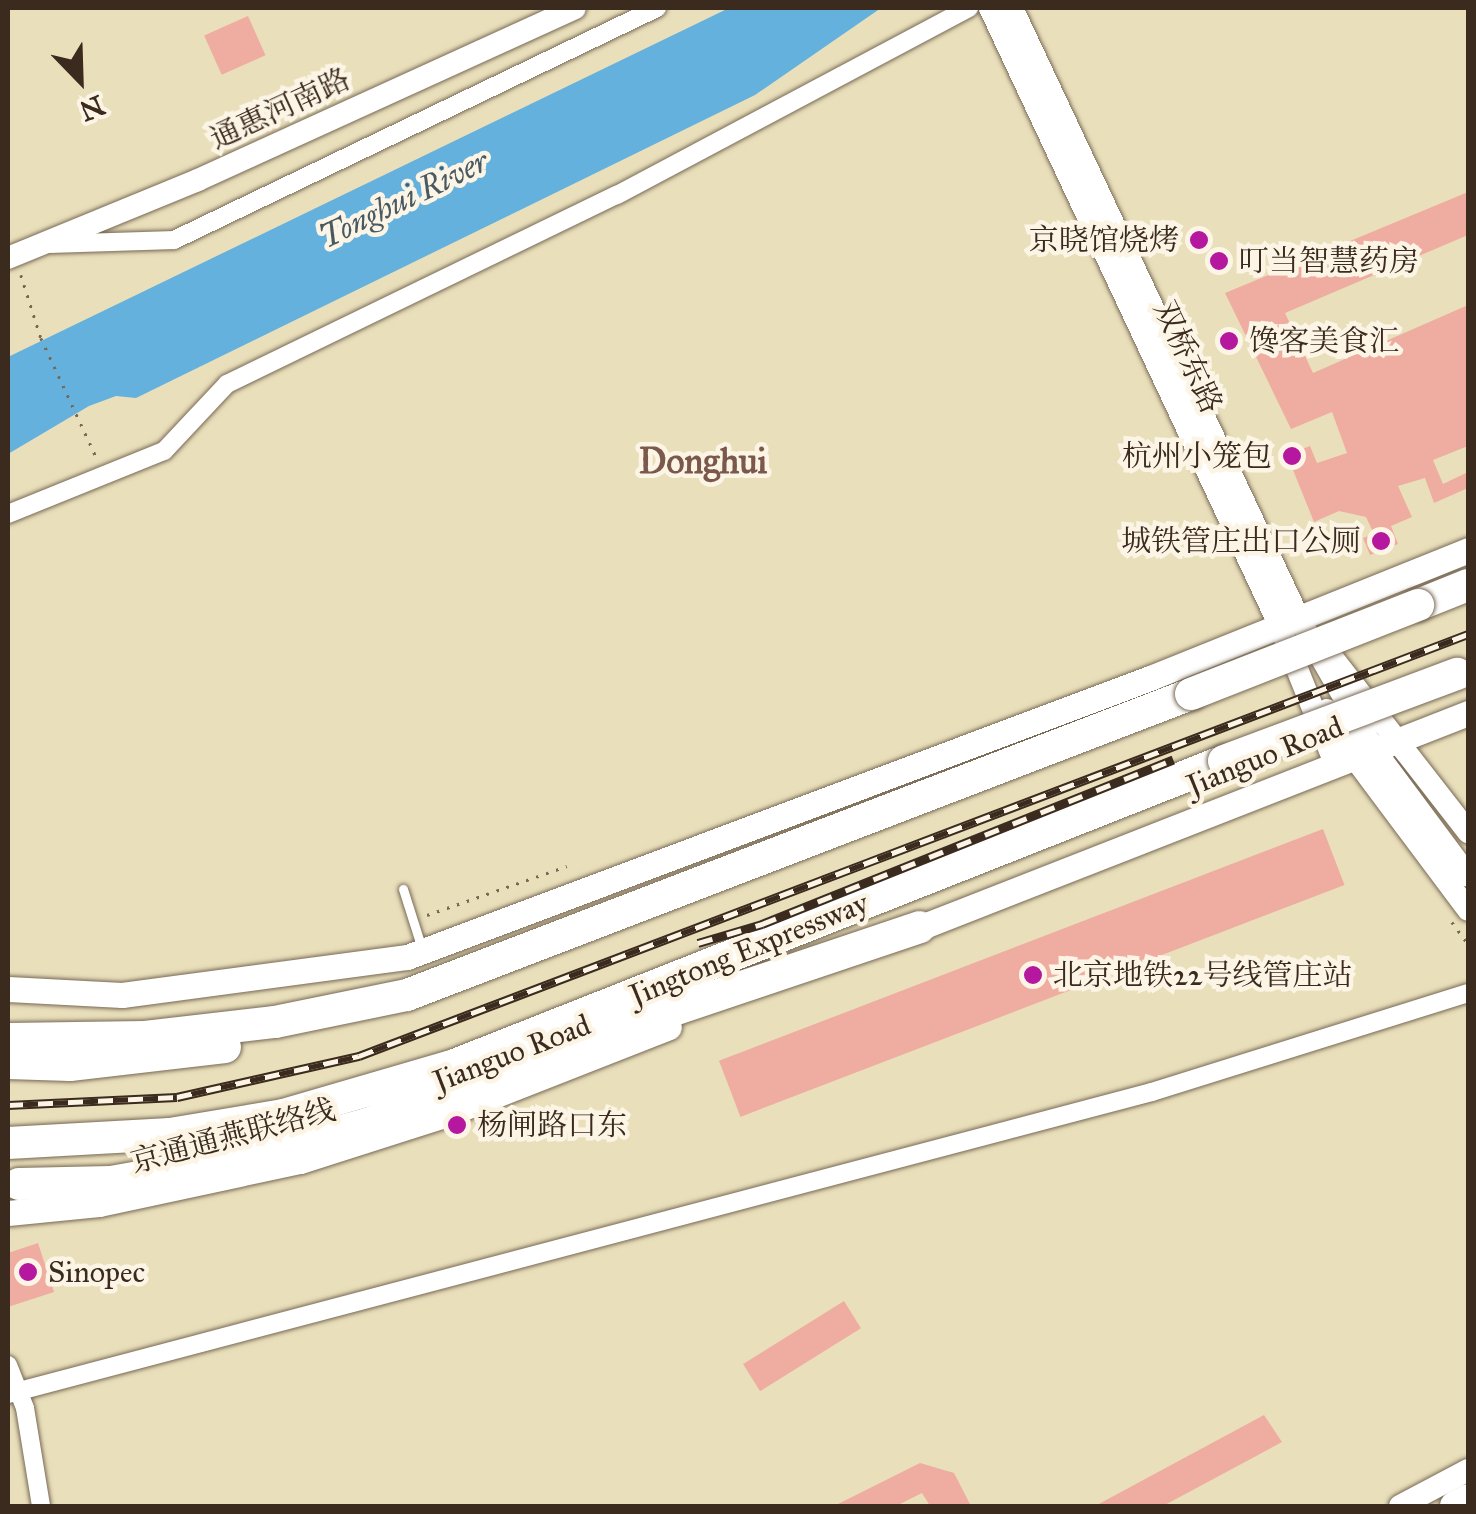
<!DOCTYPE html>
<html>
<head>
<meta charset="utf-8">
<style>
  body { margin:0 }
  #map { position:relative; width:1476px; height:1514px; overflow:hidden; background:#e9dfbb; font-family:"IM FELL Great Primer","Noto Serif SC",serif }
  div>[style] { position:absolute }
  .water>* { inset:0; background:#64b1dd }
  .building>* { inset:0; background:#efada2; transform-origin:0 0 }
  .path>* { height:2.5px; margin-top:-1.25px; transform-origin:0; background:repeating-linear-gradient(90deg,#786955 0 2.5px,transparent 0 10.5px) }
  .roads { filter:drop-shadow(0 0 2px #786955) drop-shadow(0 0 2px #786955) }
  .service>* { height:9px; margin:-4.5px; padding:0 4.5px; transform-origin:4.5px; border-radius:4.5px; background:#fff }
  .minor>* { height:18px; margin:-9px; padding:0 9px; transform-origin:9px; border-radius:9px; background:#fff }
  .tertiary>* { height:22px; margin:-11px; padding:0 11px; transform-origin:11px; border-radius:11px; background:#fff }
  .secondary>* { height:25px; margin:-12.5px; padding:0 12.5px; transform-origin:12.5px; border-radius:12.5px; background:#fff }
  .trunk>* { height:30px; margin:-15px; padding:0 15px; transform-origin:15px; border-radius:15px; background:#fff }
  .motorway>* { height:32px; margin:-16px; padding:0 16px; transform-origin:16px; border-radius:16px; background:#fff }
  .rail>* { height:9px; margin-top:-4.5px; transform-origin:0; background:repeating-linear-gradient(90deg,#fcf5e5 0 15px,#3b2a1e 0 30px); box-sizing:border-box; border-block:2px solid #3b2a1e }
  .bridges { filter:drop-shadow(0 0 2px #786955) drop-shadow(0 0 2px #786955) }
  .motorway-bridge>* { height:32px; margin:-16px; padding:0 16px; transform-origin:16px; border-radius:16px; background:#fff }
  .dots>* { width:28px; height:28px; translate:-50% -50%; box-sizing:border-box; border:5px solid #fcf5e5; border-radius:50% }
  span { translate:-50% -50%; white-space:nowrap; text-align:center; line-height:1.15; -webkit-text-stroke:9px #fcf5e5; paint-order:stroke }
  .street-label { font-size:30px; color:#3b2a1e }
  .poi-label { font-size:30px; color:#3b2a1e }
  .right { translate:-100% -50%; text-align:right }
  .left { translate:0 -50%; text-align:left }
  .water-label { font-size:32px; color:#495961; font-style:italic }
  .quarter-label { font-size:35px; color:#7a584c; font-weight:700 }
  .frame { position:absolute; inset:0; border:10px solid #3b2a1e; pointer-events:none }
  .north { position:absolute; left:30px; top:30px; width:100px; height:100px; -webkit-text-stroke:8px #fcf5e5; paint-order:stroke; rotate:157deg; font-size:28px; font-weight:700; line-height:40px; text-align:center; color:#3b2a1e }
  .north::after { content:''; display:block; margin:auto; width:35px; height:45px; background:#3b2a1e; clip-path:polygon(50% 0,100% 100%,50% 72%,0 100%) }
</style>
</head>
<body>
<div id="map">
  <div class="water">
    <i style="clip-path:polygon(729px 8px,881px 8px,755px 95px,136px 398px,116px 396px,89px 406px,8px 454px,8px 357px)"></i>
  </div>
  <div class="building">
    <i style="left:248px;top:16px;width:43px;height:48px;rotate:66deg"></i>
    <i style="clip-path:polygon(1468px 192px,1468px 235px,1285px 313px,1313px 373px,1468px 305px,1468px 446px,1433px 460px,1443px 484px,1468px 472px,1468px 488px,1434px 503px,1425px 478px,1398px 486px,1412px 517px,1391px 526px,1398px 544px,1370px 555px,1363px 538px,1374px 534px,1366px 517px,1339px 511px,1314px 522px,1287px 455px,1310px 446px,1317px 463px,1347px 453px,1332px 412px,1291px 429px,1225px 293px)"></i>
    <i style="left:1323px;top:829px;width:60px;height:647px;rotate:69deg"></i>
    <i style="clip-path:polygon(38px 1243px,54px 1292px,8px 1307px,8px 1253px)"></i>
    <i style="left:844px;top:1301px;width:32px;height:119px;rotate:58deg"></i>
    <i style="clip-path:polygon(1264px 1415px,1282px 1442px,1163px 1506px,1095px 1506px)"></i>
    <i style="clip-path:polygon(920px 1463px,954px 1473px,971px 1506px,930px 1506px,922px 1493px,896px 1506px,834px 1506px)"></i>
  </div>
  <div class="path">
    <i style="left:21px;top:275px;width:66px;rotate:72.4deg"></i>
    <i style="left:41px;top:338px;width:136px;rotate:65.1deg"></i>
    <i style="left:427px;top:915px;width:148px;rotate:-19.3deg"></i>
    <i style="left:1452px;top:922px;width:27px;rotate:54deg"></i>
  </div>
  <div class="roads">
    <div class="service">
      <i style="left:403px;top:889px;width:63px;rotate:72.4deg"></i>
    </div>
    <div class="minor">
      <i style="left:50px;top:244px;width:124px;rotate:-1.8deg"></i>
      <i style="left:174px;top:240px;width:536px;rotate:-25.66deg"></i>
      <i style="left:8px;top:514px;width:168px;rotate:-22deg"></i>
      <i style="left:164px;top:451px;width:92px;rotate:-46.8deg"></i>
      <i style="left:227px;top:384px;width:433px;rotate:-25.9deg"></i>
      <i style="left:617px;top:195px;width:399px;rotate:-28deg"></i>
      <i style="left:8px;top:1365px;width:46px;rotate:68.4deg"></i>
      <i style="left:25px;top:1408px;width:99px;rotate:80.7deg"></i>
      <i style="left:8px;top:1394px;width:1183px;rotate:-14.79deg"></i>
      <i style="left:1152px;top:1092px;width:331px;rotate:-17.4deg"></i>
    </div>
    <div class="tertiary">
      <i style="left:990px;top:8px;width:680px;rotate:64.87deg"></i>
      <i style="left:1279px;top:624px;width:150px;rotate:68.1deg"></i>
      <i style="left:1012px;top:8px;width:673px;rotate:64.84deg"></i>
      <i style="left:1298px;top:617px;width:151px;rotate:60.2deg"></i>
      <i style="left:1373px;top:748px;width:159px;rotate:53.4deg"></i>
      <i style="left:8px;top:258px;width:205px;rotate:-22.3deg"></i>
      <i style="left:198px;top:180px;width:414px;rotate:-24.5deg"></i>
      <i style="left:1335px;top:661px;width:217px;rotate:52.1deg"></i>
      <i style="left:1327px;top:710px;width:53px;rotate:60.5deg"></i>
      <i style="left:1353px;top:756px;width:192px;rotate:53.2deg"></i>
      <i style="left:1400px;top:1506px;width:77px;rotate:-27.9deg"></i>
    </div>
    <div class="secondary">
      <i style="left:906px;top:933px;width:604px;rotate:-21.38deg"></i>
      <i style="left:8px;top:989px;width:114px;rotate:3deg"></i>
      <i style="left:122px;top:995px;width:288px;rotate:-7.6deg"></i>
      <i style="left:407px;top:957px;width:794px;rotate:-20.58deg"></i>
      <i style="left:1150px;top:678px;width:343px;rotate:-21.9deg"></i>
      <i style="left:8px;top:1213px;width:91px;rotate:-5.6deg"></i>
      <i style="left:99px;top:1204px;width:206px;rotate:-12.1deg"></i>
      <i style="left:300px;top:1161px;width:157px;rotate:-17.7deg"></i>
      <i style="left:450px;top:1113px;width:235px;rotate:-21.4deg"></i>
    </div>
    <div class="trunk">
      <i style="left:1455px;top:1506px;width:15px;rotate:-28deg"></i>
    </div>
    <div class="motorway">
      <i style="left:1418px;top:605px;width:54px;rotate:-21.8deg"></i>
      <i style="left:8px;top:1039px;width:137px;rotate:-0.8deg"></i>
      <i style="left:145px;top:1037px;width:131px;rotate:-6.6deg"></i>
      <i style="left:275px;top:1022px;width:135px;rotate:-11.6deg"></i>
      <i style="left:407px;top:995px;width:840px;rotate:-21deg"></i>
      <i style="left:8px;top:1063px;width:62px;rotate:1.8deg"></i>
      <i style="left:70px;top:1065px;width:156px;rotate:-6.6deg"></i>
      <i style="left:8px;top:1143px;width:162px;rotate:-3.2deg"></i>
      <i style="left:170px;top:1134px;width:115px;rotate:-9.5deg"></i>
      <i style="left:283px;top:1115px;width:176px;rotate:-16.2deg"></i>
      <i style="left:452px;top:1066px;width:830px;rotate:-21.56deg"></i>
      <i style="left:19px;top:1184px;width:92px;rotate:-1.2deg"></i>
      <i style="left:111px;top:1182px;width:131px;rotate:-10.1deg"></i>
      <i style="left:240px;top:1159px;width:132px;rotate:-15.4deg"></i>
      <i style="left:367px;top:1124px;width:277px;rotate:-20.7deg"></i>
      <i style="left:626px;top:1026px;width:310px;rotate:-18.6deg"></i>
    </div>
  </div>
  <div class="rail">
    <i style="left:698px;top:943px;width:67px;rotate:-16.5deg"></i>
    <i style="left:762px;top:924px;width:443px;rotate:-21.8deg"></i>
    <i style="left:8px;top:1105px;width:169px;rotate:-2.7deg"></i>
    <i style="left:177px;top:1097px;width:187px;rotate:-12.7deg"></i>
    <i style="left:359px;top:1056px;width:1187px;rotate:-20.83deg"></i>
  </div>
  <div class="bridges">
    <div class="motorway-bridge">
      <i style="left:1191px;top:694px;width:244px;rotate:-21.4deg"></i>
      <i style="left:1224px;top:761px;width:249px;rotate:-20.5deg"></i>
    </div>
  </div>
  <div class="dots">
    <i style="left:1199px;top:240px;background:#b5179e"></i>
    <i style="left:1219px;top:261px;background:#b5179e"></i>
    <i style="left:1229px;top:341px;background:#b5179e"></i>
    <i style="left:1292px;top:456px;background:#b5179e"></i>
    <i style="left:1381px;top:541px;background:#b5179e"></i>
    <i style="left:1033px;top:975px;background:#b5179e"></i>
    <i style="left:457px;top:1125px;background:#b5179e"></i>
    <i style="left:28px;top:1272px;background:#b5179e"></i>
  </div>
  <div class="street-label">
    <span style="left:280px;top:109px;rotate:-25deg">通惠河南路</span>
    <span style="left:1188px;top:357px;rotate:65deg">双桥东路</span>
    <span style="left:1265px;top:756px;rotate:-22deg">Jianguo Road</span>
    <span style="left:749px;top:949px;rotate:-22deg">Jingtong Expressway</span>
    <span style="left:512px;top:1053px;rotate:-21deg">Jianguo Road</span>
    <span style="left:233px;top:1136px;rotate:-15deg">京通通燕联络线</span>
  </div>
  <div class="poi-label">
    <span class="right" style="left:1179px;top:240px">京晓馆烧烤</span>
    <span class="left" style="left:1239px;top:261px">叮当智慧药房</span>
    <span class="left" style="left:1249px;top:341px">馋客美食汇</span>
    <span class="right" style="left:1272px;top:456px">杭州小笼包</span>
    <span class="right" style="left:1361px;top:541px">城铁管庄出口公厕</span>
    <span class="left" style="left:1053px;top:975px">北京地铁22号线管庄站</span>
    <span class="left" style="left:477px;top:1125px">杨闸路口东</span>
    <span class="left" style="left:48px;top:1272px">Sinopec</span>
  </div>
  <div class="water-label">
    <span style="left:404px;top:200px;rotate:-26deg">Tonghui River</span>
  </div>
  <div class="quarter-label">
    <span style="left:703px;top:462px">Donghui</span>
  </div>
  <div class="frame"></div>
  <div class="north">N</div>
</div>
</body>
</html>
